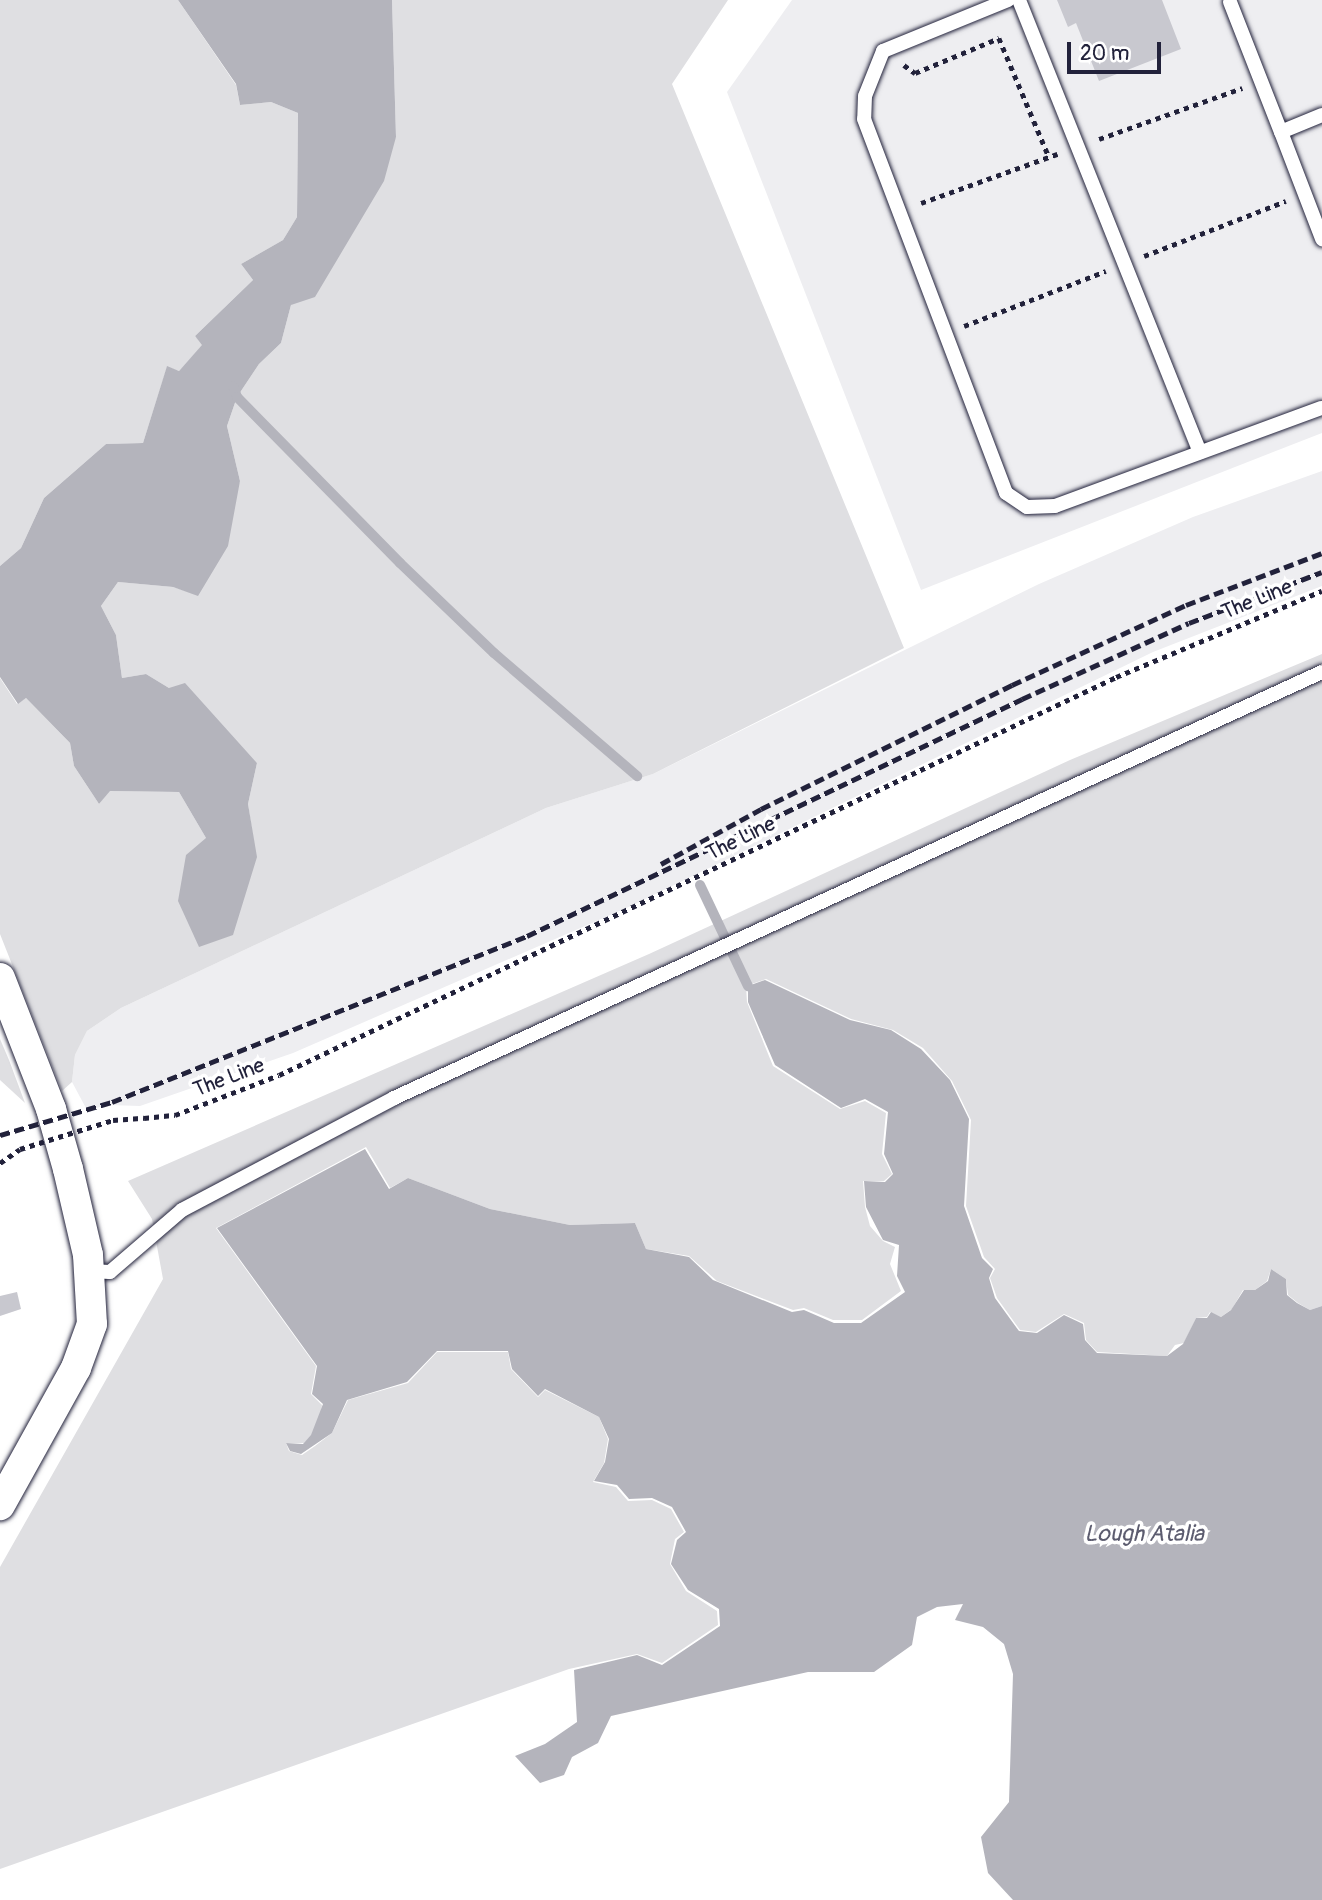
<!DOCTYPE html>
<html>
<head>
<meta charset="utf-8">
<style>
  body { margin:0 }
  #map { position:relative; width:1322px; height:1900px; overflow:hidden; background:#fff; font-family:Pangolin,sans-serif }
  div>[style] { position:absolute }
  .built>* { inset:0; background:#eeeef1 }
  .green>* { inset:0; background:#dfdfe2 }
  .water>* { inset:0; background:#b4b4bc }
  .stream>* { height:10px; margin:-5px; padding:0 5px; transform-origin:5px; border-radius:5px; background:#b4b4bc }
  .building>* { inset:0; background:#c8c8cf }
  .path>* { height:4.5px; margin-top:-2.25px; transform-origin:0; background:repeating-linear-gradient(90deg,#22223b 0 5px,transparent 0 10px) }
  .roads { filter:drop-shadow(0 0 2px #22223b) drop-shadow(0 0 2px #22223b) }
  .service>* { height:14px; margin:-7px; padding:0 7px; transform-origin:7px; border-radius:7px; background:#fff }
  .minor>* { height:30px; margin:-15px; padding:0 15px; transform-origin:15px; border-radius:15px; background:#fff }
  .rail>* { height:5px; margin-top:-2.5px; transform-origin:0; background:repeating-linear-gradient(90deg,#22223b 0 10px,transparent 0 15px) }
  .path-bridge>* { height:4.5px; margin-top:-2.25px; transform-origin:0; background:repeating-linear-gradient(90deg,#22223b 0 5px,transparent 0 10px) }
  span { translate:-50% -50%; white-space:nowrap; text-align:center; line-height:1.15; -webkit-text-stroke:7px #fff; paint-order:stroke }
  .street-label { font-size:21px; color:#22223b }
  .water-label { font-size:23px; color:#5c5c6f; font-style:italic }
  .scale { position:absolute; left:1067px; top:42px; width:94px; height:32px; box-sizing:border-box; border:4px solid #22223b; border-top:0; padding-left:9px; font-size:21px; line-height:24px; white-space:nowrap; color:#22223b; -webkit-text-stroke:5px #fff; paint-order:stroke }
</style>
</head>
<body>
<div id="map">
  <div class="built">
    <i style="clip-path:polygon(792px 0,1322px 0,1322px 433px,921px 590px,727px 92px)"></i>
    <i style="clip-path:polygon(1322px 471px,1322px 586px,1153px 652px,631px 906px,293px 1053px,140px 1106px,109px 1105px,87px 1110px,72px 1082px,75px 1055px,87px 1031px,121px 1008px,546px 808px,653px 774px,1039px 584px,1193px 517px)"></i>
  </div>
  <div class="green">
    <i style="clip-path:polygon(0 0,178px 0,236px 85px,240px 105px,271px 102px,298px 113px,297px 217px,283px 240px,241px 264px,253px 280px,195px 336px,203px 345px,179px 371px,167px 367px,143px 443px,106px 444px,44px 498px,21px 548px,0 566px)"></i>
    <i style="clip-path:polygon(392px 0,728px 0,672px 84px,904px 648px,653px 774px,546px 808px,121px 1008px,87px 1031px,75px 1055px,72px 1082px,62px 1091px,0 934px,0 678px,17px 704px,26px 698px,70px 743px,74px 766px,99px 804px,109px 791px,179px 792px,206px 838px,256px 857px,248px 804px,257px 763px,169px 688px,146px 674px,122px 678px,116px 635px,101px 606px,118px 582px,173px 587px,198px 595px,240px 481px,227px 426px,237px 397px,259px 364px,281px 343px,291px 305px,396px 137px)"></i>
    <i style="clip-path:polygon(1322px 654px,1322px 1306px,1310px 1310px,1298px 1303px,1288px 1295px,1286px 1279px,1271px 1269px,1267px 1281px,1255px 1290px,1243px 1290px,1232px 1309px,1221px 1317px,1210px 1312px,1207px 1317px,1196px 1318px,1184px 1343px,1175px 1345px,1167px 1356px,1097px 1352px,1086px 1340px,1084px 1323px,1064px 1314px,1036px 1332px,1020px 1330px,997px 1298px,990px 1278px,995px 1269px,984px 1257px,966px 1206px,971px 1120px,952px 1081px,923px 1048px,893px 1030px,851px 1019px,766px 979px,746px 986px,747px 1002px,773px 1066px,840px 1109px,865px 1101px,886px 1113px,882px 1154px,892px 1174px,884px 1181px,863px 1181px,865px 1207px,870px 1226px,883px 1241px,895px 1247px,890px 1264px,901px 1291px,862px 1320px,833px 1320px,804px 1308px,793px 1310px,717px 1281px,689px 1256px,646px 1249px,635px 1223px,570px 1225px,490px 1209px,408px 1178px,390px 1188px,366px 1147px,216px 1228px,316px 1366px,311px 1394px,322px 1405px,319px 1428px,304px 1443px,286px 1443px,289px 1451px,302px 1455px,315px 1446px,332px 1433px,348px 1400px,408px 1383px,437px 1352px,508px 1352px,511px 1369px,538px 1397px,545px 1390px,599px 1417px,608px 1439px,604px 1463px,593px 1482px,616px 1487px,628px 1501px,652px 1500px,671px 1509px,684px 1532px,675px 1539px,670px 1564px,686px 1591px,717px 1611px,718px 1625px,662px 1663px,637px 1654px,569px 1669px,0 1869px,0 1567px,163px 1279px,152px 1219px,128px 1181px,649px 954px,1070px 760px)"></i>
    <i style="clip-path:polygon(0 1039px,9px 1060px,25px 1103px,0 1080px)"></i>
  </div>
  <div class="water">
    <i style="clip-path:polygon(178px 0,392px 0,396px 137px,384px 181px,315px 297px,291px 305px,281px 343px,259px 364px,237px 397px,227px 426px,240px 481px,228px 546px,198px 596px,173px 587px,118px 582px,101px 606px,116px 635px,122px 678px,146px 674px,169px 688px,185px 683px,257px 763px,248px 804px,257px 857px,233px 935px,199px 947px,178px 901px,186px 855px,206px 838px,179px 792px,110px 791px,99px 804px,74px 766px,70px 743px,26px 698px,18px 704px,0 677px,0 566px,21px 548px,44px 498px,106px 444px,143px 443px,167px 366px,179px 371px,202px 345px,195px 336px,253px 280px,241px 264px,283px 240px,297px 217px,298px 113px,271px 102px,240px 105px,236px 84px)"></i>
    <i style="clip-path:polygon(765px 980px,850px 1020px,891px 1030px,921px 1049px,950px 1080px,969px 1119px,964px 1206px,982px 1258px,993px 1269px,989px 1278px,995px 1298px,1019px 1331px,1037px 1333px,1064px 1315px,1083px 1324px,1085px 1340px,1097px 1353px,1167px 1356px,1183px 1344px,1196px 1318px,1207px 1318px,1211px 1312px,1221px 1317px,1231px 1310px,1244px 1290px,1255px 1290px,1268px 1281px,1271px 1269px,1286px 1279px,1287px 1295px,1297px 1303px,1310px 1310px,1322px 1306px,1322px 1900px,1013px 1900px,988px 1873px,981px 1837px,1009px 1802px,1013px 1674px,1004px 1644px,983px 1627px,955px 1620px,963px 1604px,937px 1607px,917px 1617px,912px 1645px,874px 1672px,808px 1672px,611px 1716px,598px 1743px,572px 1757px,564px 1775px,540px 1783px,515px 1756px,545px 1744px,577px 1722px,574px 1670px,637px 1655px,662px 1665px,720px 1626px,719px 1609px,688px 1590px,671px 1564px,677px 1540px,686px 1532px,672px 1507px,652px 1498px,629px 1499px,617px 1485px,594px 1481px,605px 1462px,609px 1439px,599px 1417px,545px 1389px,538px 1396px,512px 1369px,508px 1351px,437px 1351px,407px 1382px,347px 1400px,332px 1433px,301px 1454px,290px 1451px,286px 1443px,303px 1444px,311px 1435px,323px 1404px,312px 1394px,317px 1366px,217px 1228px,365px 1149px,389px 1189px,408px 1178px,490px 1209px,570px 1225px,635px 1223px,646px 1249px,689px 1257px,713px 1280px,792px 1312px,804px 1310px,834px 1323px,861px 1323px,905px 1292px,897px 1276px,899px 1245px,883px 1240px,866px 1207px,864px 1181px,885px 1182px,893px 1174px,884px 1154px,888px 1112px,865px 1099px,841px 1108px,775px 1065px,748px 1002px,748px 986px)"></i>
  </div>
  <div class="stream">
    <i style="left:233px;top:386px;width:12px;rotate:70deg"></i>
    <i style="left:237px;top:397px;width:233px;rotate:45.5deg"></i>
    <i style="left:400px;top:563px;width:130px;rotate:43.8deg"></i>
    <i style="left:494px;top:653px;width:189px;rotate:40.7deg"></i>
    <i style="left:700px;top:885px;width:112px;rotate:64.6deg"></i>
  </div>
  <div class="building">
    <i style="clip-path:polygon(1057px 0,1162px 0,1181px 49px,1099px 81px,1076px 23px,1068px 27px)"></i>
    <i style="clip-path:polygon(17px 1292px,21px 1309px,0 1316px,0 1296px)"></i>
  </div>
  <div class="path">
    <i style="left:904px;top:65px;width:14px;rotate:36deg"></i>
    <i style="left:915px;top:73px;width:91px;rotate:-22.6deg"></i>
    <i style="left:999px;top:38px;width:129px;rotate:67.2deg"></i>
    <i style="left:1099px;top:139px;width:152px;rotate:-19.6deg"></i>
    <i style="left:921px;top:203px;width:145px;rotate:-19.8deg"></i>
    <i style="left:1144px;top:256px;width:152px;rotate:-21.2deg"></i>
    <i style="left:964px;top:326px;width:152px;rotate:-21.2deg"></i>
    <i style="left:144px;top:1118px;width:31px;rotate:-6deg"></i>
    <i style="left:175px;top:1115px;width:111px;rotate:-21deg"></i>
    <i style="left:279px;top:1075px;width:927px;rotate:-25.43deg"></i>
    <i style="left:1116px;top:677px;width:223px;rotate:-22.7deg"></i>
  </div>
  <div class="roads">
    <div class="service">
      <i style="left:1008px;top:0;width:135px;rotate:157.8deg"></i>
      <i style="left:883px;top:51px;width:48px;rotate:111.8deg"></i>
      <i style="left:865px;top:96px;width:23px;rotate:92deg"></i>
      <i style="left:864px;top:119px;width:400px;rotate:69.2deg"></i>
      <i style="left:1006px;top:493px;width:25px;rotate:34deg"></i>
      <i style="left:1027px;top:507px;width:28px;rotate:-2deg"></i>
      <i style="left:1055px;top:506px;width:284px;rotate:-20.2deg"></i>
      <i style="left:1019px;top:0;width:487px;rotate:68.2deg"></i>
      <i style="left:1230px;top:2px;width:140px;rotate:68.6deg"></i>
      <i style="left:1322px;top:115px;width:44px;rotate:157.5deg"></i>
      <i style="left:1281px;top:132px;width:115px;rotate:69deg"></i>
      <i style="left:89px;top:1271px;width:21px;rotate:3deg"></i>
      <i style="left:110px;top:1272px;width:95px;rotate:-40.7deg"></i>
      <i style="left:182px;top:1210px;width:240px;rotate:-27.8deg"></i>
      <i style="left:394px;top:1098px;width:1021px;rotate:-24.66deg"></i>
    </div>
    <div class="minor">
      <i style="left:0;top:978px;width:141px;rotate:68.7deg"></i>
      <i style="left:51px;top:1109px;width:62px;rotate:74.2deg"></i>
      <i style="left:68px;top:1169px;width:88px;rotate:76.9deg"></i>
      <i style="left:88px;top:1255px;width:69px;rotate:86.7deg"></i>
      <i style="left:92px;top:1324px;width:47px;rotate:110deg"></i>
      <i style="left:76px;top:1368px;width:157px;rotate:119deg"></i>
    </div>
  </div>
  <div class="rail">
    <i style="left:661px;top:864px;width:114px;rotate:-28.8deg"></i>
    <i style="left:761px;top:809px;width:280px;rotate:-26.3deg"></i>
    <i style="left:1012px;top:685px;width:192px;rotate:-24.7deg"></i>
    <i style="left:1186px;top:605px;width:146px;rotate:-20.9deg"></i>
    <i style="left:0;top:1135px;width:117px;rotate:-16.4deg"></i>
    <i style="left:112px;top:1102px;width:447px;rotate:-21.8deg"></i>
    <i style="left:527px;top:936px;width:549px;rotate:-25.58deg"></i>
    <i style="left:1022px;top:699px;width:183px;rotate:-24.5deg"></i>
    <i style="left:1189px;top:623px;width:142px;rotate:-21deg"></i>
  </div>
  <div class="path-bridge">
    <i style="left:0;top:1163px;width:24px;rotate:-35deg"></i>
    <i style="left:20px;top:1149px;width:97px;rotate:-17.3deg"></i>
    <i style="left:113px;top:1120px;width:31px;rotate:-4deg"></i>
  </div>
  <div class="street-label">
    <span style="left:1257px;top:600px;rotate:-22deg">The Line</span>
    <span style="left:741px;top:839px;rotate:-26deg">The Line</span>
    <span style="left:229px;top:1078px;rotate:-21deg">The Line</span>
  </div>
  <div class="water-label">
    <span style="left:1144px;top:1534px">Lough Atalia</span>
  </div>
  <div class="scale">20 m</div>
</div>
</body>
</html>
